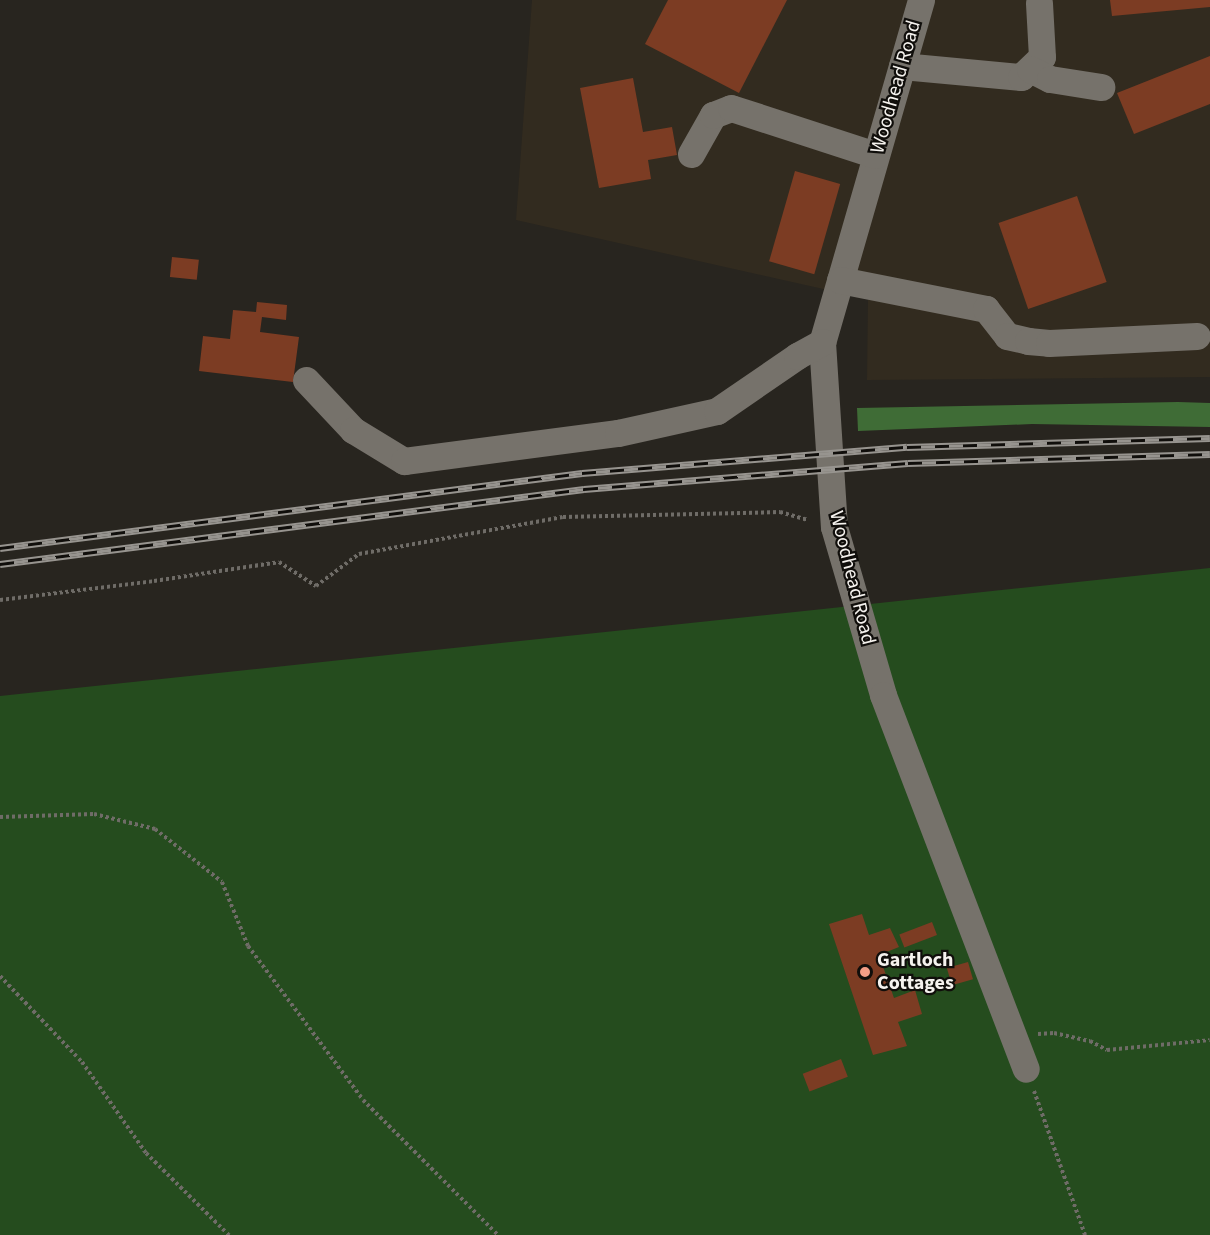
<!DOCTYPE html>
<html>
<head>
<meta charset="utf-8">
<style>
  body { margin:0 }
  #map { position:relative; width:1210px; height:1235px; overflow:hidden; background:#28251f; font-family:"Source Sans 3",sans-serif }
  div>[style] { position:absolute }
  .built>* { inset:0; background:#322b1f }
  .green>* { inset:0; background:#254c1e }
  .forest>* { inset:0; background:#3f6c36 }
  .building>* { inset:0; background:#7c3c23; transform-origin:0 0 }
  .path>* { height:4px; margin-top:-2px; transform-origin:0; background:repeating-linear-gradient(90deg,#6f6c67 0 3px,transparent 0 6px) }
  .minor>* { height:27px; margin:-13.5px; padding:0 13.5px; transform-origin:13.5px; border-radius:13.5px; background:#76726b }
  .rail>* { height:7px; margin-top:-3.5px; transform-origin:0; background:repeating-linear-gradient(90deg,#100e0b 0 14px,#97948f 0 28px); box-sizing:border-box; border-block:2px solid #97948f }
  .dots>* { width:16px; height:16px; translate:-50% -50%; box-sizing:border-box; border:3px solid #100e0b; border-radius:50% }
  span { translate:-50% -50%; white-space:nowrap; text-align:center; line-height:1.15; -webkit-text-stroke:4.5px #100e0b; paint-order:stroke }
  .street-label { font-size:20px; color:#f5f2ee }
  .poi-label { font-size:20px; color:#f5f2ee; font-weight:700 }
  .left { translate:0 -50%; text-align:left }
</style>
</head>
<body>
<div id="map">
  <div class="built">
    <i style="clip-path:polygon(532px 0,1210px 0,1210px 377px,867px 380px,868px 299px,516px 220px)"></i>
  </div>
  <div class="green">
    <i style="clip-path:polygon(1210px 568px,1210px 1235px,0 1235px,0 696px)"></i>
  </div>
  <div class="forest">
    <i style="clip-path:polygon(1178px 402px,1210px 403px,1210px 427px,1032px 424px,858px 431px,857px 408px)"></i>
  </div>
  <div class="building">
    <i style="clip-path:polygon(668px 0,787px 0,739px 93px,645px 44px)"></i>
    <i style="clip-path:polygon(1110px 0,1210px 0,1210px 7px,1112px 16px)"></i>
    <i style="clip-path:polygon(1210px 56px,1210px 104px,1134px 134px,1117px 93px)"></i>
    <i style="clip-path:polygon(633px 78px,643px 132px,672px 127px,677px 155px,648px 160px,651px 179px,599px 188px,580px 88px)"></i>
    <i style="left:795px;top:171px;width:47px;height:94px;rotate:16deg"></i>
    <i style="left:1077px;top:196px;width:91px;height:83px;rotate:71deg"></i>
    <i style="left:172px;top:257px;width:27px;height:20px;rotate:6deg"></i>
    <i style="clip-path:polygon(257px 302px,287px 305px,286px 320px,262px 317px,260px 332px,299px 337px,293px 382px,199px 371px,203px 336px,230px 339px,233px 310px,256px 312px)"></i>
    <i style="clip-path:polygon(862px 914px,869px 935px,890px 928px,899px 947px,879px 955px,894px 998px,915px 990px,922px 1014px,898px 1022px,907px 1046px,873px 1055px,829px 924px)"></i>
    <i style="left:932px;top:922px;width:14px;height:35px;rotate:69deg"></i>
    <i style="left:968px;top:962px;width:18px;height:22px;rotate:74deg"></i>
    <i style="left:841px;top:1059px;width:19px;height:41px;rotate:69deg"></i>
  </div>
  <div class="path">
    <i style="left:0;top:600px;width:155px;rotate:-7deg"></i>
    <i style="left:154px;top:581px;width:126px;rotate:-8.6deg"></i>
    <i style="left:279px;top:562px;width:44px;rotate:33deg"></i>
    <i style="left:316px;top:586px;width:54px;rotate:-36.7deg"></i>
    <i style="left:359px;top:554px;width:207px;rotate:-10.3deg"></i>
    <i style="left:563px;top:517px;width:217px;rotate:-1.3deg"></i>
    <i style="left:780px;top:512px;width:29px;rotate:16deg"></i>
    <i style="left:0;top:817px;width:94px;rotate:-1.8deg"></i>
    <i style="left:94px;top:814px;width:63px;rotate:13.8deg"></i>
    <i style="left:155px;top:829px;width:85px;rotate:38.3deg"></i>
    <i style="left:222px;top:882px;width:69px;rotate:67.9deg"></i>
    <i style="left:248px;top:946px;width:192px;rotate:53.2deg"></i>
    <i style="left:363px;top:1100px;width:191px;rotate:45deg"></i>
    <i style="left:0;top:976px;width:119px;rotate:46.4deg"></i>
    <i style="left:82px;top:1062px;width:111px;rotate:54.9deg"></i>
    <i style="left:146px;top:1153px;width:117px;rotate:44.7deg"></i>
    <i style="left:1038px;top:1034px;width:16px;rotate:-4deg"></i>
    <i style="left:1054px;top:1033px;width:37px;rotate:13deg"></i>
    <i style="left:1090px;top:1041px;width:19px;rotate:28deg"></i>
    <i style="left:1107px;top:1050px;width:103px;rotate:-5.5deg"></i>
    <i style="left:1034px;top:1091px;width:153px;rotate:70.5deg"></i>
  </div>
  <div class="minor">
    <i style="left:921px;top:0;width:356px;rotate:106.1deg"></i>
    <i style="left:822px;top:342px;width:185px;rotate:86.3deg"></i>
    <i style="left:834px;top:527px;width:175px;rotate:73.7deg"></i>
    <i style="left:883px;top:695px;width:400px;rotate:69.1deg"></i>
    <i style="left:902px;top:66px;width:120px;rotate:5.3deg"></i>
    <i style="left:1021px;top:77px;width:29px;rotate:-44deg"></i>
    <i style="left:1042px;top:57px;width:54px;rotate:-93.2deg"></i>
    <i style="left:1030px;top:69px;width:22px;rotate:27deg"></i>
    <i style="left:1050px;top:79px;width:52px;rotate:8.9deg"></i>
    <i style="left:691px;top:154px;width:45px;rotate:-60.6deg"></i>
    <i style="left:713px;top:115px;width:19px;rotate:-21deg"></i>
    <i style="left:731px;top:108px;width:152px;rotate:18deg"></i>
    <i style="left:840px;top:280px;width:149px;rotate:11.2deg"></i>
    <i style="left:986px;top:309px;width:34px;rotate:52deg"></i>
    <i style="left:1007px;top:336px;width:22px;rotate:13deg"></i>
    <i style="left:1028px;top:341px;width:21px;rotate:5deg"></i>
    <i style="left:1049px;top:343px;width:148px;rotate:-2.7deg"></i>
    <i style="left:306px;top:380px;width:69px;rotate:46.8deg"></i>
    <i style="left:353px;top:430px;width:60px;rotate:31.3deg"></i>
    <i style="left:404px;top:461px;width:216px;rotate:-7.5deg"></i>
    <i style="left:618px;top:433px;width:101px;rotate:-12.5deg"></i>
    <i style="left:717px;top:411px;width:97px;rotate:-34.5deg"></i>
    <i style="left:797px;top:356px;width:29px;rotate:-29deg"></i>
  </div>
  <div class="rail">
    <i style="left:0;top:548px;width:587px;rotate:-7.34deg"></i>
    <i style="left:582px;top:473px;width:326px;rotate:-4.6deg"></i>
    <i style="left:907px;top:447px;width:303px;rotate:-1.7deg"></i>
    <i style="left:0;top:564px;width:589px;rotate:-7.32deg"></i>
    <i style="left:584px;top:489px;width:325px;rotate:-4.6deg"></i>
    <i style="left:908px;top:463px;width:302px;rotate:-1.7deg"></i>
  </div>
  <div class="dots">
    <i style="left:865px;top:972px;background:#f49e86"></i>
  </div>
  <div class="street-label">
    <span style="left:896px;top:87px;rotate:-74deg">Woodhead Road</span>
    <span style="left:852px;top:578px;rotate:76deg">Woodhead Road</span>
  </div>
  <div class="poi-label">
    <span class="left" style="left:877px;top:972px">Gartloch<br>Cottages</span>
  </div>
</div>
</body>
</html>
